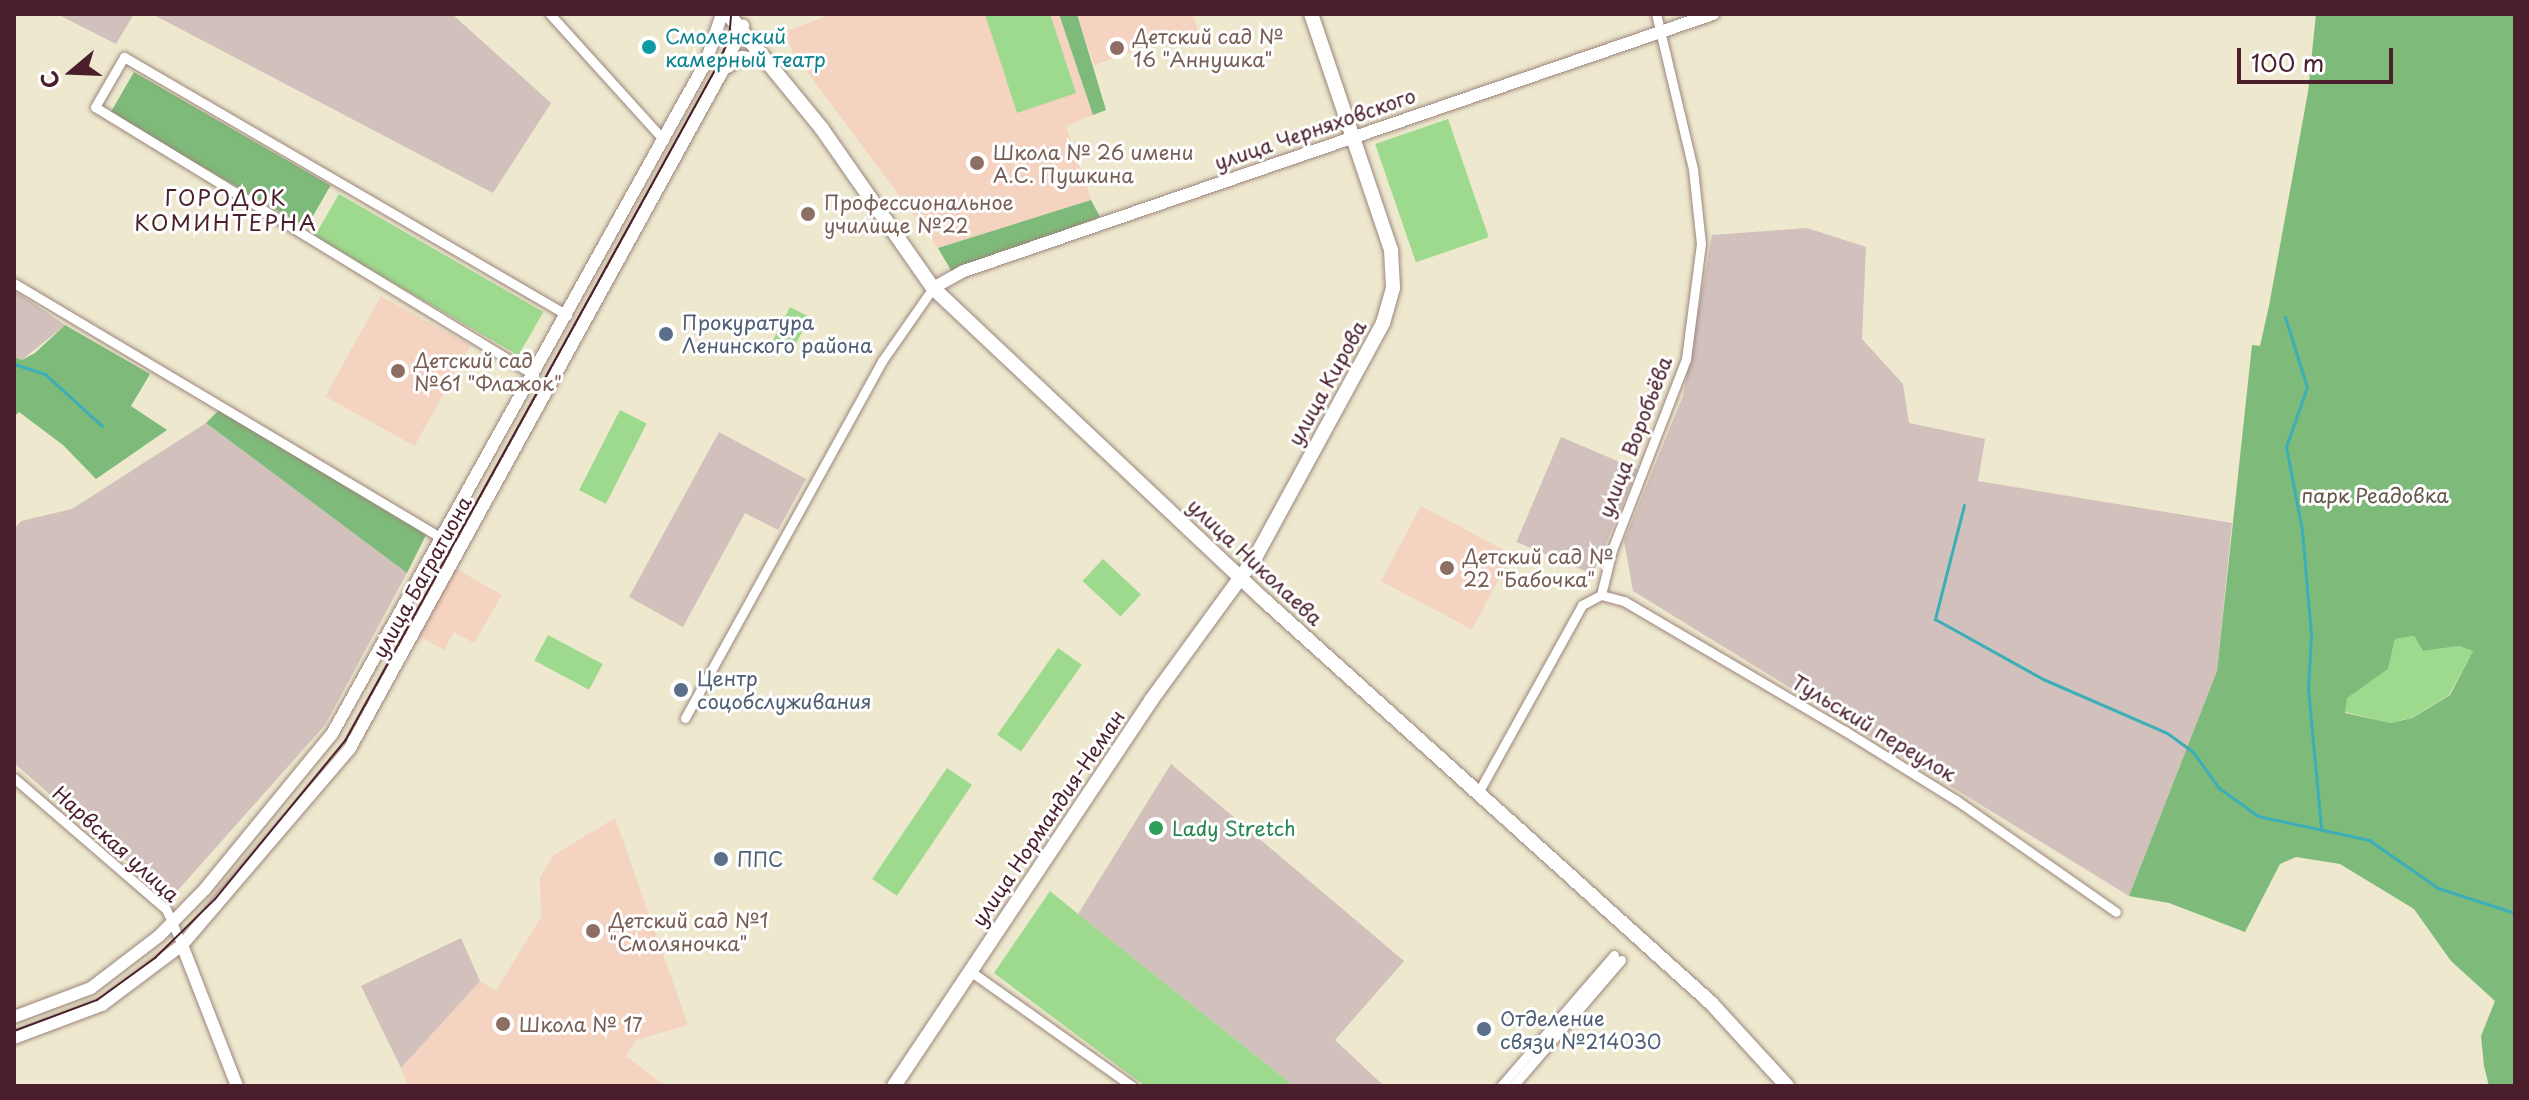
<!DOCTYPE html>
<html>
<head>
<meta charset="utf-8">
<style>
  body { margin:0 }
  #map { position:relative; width:2529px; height:1100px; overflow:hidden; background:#ede8ce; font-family:"Playpen Sans",sans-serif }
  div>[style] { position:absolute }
  .built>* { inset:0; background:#f5d3c1; transform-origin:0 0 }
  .industrial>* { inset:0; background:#d1c0bc; transform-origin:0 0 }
  .green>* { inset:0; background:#9dda8e; transform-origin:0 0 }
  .forest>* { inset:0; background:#7eba79; transform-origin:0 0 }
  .stream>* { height:3px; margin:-1.5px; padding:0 1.5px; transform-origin:1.5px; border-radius:1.5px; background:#3daeb8 }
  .roads { filter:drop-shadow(0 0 2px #9c847c) drop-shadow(0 0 2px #9c847c) }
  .street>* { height:9px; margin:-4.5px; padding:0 4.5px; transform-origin:4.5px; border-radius:4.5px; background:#fff }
  .secondary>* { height:12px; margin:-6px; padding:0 6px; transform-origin:6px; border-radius:6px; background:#fff }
  .primary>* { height:14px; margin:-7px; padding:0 7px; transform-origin:7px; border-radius:7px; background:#fff }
  .tram>* { height:2px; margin:-1px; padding:0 1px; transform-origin:1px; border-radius:1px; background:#4a1f2b }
  .dots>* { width:22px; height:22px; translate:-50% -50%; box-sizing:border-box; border:4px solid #fff; border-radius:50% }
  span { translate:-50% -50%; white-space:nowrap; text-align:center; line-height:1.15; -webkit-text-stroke:6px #fff; paint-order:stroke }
  .culture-label { font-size:20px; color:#0d838f }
  .left { translate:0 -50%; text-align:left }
  .education-label { font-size:20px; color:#785e54 }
  .street-label { font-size:20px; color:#4a1f2b }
  .service-label { font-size:20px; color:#4e5e75 }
  .park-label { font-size:20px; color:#635749 }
  .leisure-label { font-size:20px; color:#27864d }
  .neighbourhood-label { font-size:22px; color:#4a1f2b; letter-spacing:2px }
  .frame { position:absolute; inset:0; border:16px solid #4a1f2b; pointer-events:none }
  .north { position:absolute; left:32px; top:32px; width:80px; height:80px; -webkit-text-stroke:6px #fff; paint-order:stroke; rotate:251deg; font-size:22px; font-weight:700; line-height:32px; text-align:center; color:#4a1f2b }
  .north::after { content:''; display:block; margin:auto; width:28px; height:36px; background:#4a1f2b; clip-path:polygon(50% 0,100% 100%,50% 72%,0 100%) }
  .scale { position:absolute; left:2237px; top:48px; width:156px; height:36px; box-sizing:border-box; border:4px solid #4a1f2b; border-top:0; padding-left:10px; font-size:24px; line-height:28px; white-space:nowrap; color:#4a1f2b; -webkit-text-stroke:6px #fff; paint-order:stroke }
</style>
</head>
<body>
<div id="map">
  <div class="built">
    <i style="clip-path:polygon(832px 14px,1059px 14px,1093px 115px,1066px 126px,1091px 200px,938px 248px,794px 54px,784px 32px)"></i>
    <i style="clip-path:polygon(1077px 14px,1192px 14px,1198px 30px,1094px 65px)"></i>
    <i style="left:381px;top:296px;width:102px;height:115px;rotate:29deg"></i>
    <i style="left:1421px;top:506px;width:103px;height:85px;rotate:28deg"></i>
    <i style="clip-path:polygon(455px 568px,502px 595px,474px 643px,454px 632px,444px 650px,417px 635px)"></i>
    <i style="clip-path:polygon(615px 818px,688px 1025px,636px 1040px,626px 1056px,665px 1086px,408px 1086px,401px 1068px,480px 981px,496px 991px,541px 917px,540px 877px,554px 855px)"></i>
  </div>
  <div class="industrial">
    <i style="clip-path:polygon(57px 14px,134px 14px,116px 44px)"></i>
    <i style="clip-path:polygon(152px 14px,452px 14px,551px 103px,493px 193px)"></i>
    <i style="clip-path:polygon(1807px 228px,1866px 247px,1862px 339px,1903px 384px,1909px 423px,1985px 439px,1978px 481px,2232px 523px,2217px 671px,2129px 896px,1633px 591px,1624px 541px,1683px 396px,1712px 235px)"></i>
    <i style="clip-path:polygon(14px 290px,65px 325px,22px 360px,14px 357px)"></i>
    <i style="clip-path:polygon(206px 423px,407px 573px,325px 725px,170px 899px,14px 763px,14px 529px,21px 521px,72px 509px)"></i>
    <i style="clip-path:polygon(719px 432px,806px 479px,778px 530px,745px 513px,683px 627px,629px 597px)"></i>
    <i style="left:1561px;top:437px;width:83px;height:114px;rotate:23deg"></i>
    <i style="clip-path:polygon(1171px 764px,1404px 961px,1335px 1040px,1384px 1086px,1294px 1086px,1078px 914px)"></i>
    <i style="clip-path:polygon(461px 938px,480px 981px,401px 1068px,361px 986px)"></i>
  </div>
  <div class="green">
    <i style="clip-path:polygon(985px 14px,1050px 14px,1076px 93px,1017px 113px)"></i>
    <i style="left:1448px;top:119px;width:125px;height:77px;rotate:71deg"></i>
    <i style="left:339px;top:194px;width:236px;height:50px;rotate:30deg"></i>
    <i style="left:790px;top:307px;width:22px;height:38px;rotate:27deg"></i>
    <i style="left:620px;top:410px;width:30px;height:90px;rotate:27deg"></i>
    <i style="left:1103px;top:559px;width:52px;height:30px;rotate:43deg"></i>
    <i style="left:548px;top:635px;width:62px;height:29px;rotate:28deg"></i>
    <i style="clip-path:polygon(2414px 636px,2423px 651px,2459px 646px,2473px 651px,2449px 695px,2411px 718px,2390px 723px,2345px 712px,2346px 698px,2388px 669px,2395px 639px)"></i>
    <i style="left:1058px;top:648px;width:29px;height:106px;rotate:35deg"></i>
    <i style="left:947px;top:768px;width:30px;height:134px;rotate:34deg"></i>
    <i style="clip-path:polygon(1050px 891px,1078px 914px,1294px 1086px,1145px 1086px,994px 973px)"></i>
  </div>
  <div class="forest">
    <i style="clip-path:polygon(1059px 14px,1077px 14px,1106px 110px,1093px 115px)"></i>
    <i style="clip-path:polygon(evenodd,2316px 14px,2515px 14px,2515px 1086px,2489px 1086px,2484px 1066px,2481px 1036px,2495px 1001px,2451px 961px,2414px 909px,2340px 864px,2296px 857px,2280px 864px,2245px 932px,2169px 903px,2129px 896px,2217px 671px,2252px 345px,2260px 346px,2269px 306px,2308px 92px,2316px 14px,2414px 636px,2423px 651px,2459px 646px,2473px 651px,2450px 695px,2412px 718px,2391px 723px,2345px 713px,2347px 698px,2388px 669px,2395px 639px,2414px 636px)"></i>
    <i style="left:134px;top:72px;width:227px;height:48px;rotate:30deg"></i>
    <i style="clip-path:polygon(1091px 200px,1100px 217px,952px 272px,938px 248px)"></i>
    <i style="clip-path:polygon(65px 325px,150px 374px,131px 406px,167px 430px,96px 479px,63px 445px,19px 412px,14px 417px,14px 357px,22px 360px,35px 353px)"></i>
    <i style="clip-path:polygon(221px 408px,426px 535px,407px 573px,206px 423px)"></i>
  </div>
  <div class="stream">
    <i style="left:2285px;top:317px;width:73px;rotate:72.6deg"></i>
    <i style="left:2307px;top:387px;width:64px;rotate:109.3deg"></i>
    <i style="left:2286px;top:447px;width:85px;rotate:79.1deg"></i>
    <i style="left:2302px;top:530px;width:106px;rotate:85.1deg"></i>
    <i style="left:2311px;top:636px;width:52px;rotate:93.3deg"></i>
    <i style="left:2308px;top:688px;width:141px;rotate:84.7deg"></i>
    <i style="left:14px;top:364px;width:33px;rotate:18deg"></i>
    <i style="left:45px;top:374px;width:77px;rotate:42.4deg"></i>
    <i style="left:1964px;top:505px;width:118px;rotate:104.3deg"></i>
    <i style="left:1935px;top:619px;width:124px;rotate:29.1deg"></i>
    <i style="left:2043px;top:679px;width:135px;rotate:23.5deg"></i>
    <i style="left:2167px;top:733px;width:32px;rotate:36deg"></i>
    <i style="left:2193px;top:752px;width:44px;rotate:54.2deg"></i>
    <i style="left:2219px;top:788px;width:48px;rotate:35.7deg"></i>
    <i style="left:2258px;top:816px;width:114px;rotate:12.2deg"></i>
    <i style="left:2369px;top:840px;width:84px;rotate:34.8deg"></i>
    <i style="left:2438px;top:888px;width:81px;rotate:18deg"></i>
  </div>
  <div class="roads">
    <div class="street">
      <i style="left:550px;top:14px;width:170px;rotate:47.9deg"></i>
      <i style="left:14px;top:283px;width:519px;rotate:30.81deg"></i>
      <i style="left:534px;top:375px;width:514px;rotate:-148.6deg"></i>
      <i style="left:95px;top:107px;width:58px;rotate:-59.9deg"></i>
      <i style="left:124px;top:57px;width:513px;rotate:30.22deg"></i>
      <i style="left:1601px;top:595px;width:24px;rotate:15deg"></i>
      <i style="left:1624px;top:601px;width:256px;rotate:30.5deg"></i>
      <i style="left:1845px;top:731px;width:131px;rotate:31.9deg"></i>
      <i style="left:1956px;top:800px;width:195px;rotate:35deg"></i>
      <i style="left:685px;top:718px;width:408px;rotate:-61.1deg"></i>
      <i style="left:882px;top:361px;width:89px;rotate:-55.1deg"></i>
      <i style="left:14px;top:778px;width:201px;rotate:40.8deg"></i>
      <i style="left:166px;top:909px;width:39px;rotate:66deg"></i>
      <i style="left:1479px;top:791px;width:213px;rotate:-61deg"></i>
      <i style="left:1582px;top:605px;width:21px;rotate:-28deg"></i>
      <i style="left:1601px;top:595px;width:46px;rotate:-76.3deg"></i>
      <i style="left:1612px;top:550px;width:205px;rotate:-68.8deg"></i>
      <i style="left:1686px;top:359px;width:116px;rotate:-82.6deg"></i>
      <i style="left:1701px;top:244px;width:75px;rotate:-96.1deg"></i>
      <i style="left:1693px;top:169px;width:159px;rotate:-103.4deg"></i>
      <i style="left:970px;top:971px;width:199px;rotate:35.4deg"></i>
      <i style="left:1501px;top:1086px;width:173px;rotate:-49.2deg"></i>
      <i style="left:1513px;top:1086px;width:166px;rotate:-49.4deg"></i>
    </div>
    <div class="secondary">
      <i style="left:728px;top:67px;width:17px;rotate:-36deg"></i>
      <i style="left:742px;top:57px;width:27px;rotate:8deg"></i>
      <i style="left:933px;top:288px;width:35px;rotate:-29deg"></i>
      <i style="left:964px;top:271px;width:792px;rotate:-18.94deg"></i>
      <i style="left:182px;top:945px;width:151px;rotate:68.7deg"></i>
      <i style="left:14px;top:1017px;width:82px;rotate:-20.6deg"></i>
      <i style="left:91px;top:988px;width:86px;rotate:-37.4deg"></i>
      <i style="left:159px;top:936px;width:66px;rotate:-45.6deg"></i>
      <i style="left:205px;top:889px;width:200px;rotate:-50.7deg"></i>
      <i style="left:332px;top:734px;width:769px;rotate:-60.9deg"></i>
      <i style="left:706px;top:62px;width:51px;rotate:-71.6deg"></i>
      <i style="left:14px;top:1038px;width:94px;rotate:-20.6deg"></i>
      <i style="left:102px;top:1005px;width:100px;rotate:-36.9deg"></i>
      <i style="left:182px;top:945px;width:259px;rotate:-49.5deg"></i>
      <i style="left:350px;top:748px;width:772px;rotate:-61.18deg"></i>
      <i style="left:722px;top:72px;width:51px;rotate:-65.5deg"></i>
    </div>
    <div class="primary">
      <i style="left:728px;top:14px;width:149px;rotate:50.7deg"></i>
      <i style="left:822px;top:129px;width:194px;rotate:55.1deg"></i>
      <i style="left:933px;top:288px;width:453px;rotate:43.3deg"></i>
      <i style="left:1263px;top:599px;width:603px;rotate:42.04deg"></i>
      <i style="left:1711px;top:1003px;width:113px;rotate:47.5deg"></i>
      <i style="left:894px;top:1086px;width:465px;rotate:-56.3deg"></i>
      <i style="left:1152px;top:699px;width:175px;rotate:-53.9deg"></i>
      <i style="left:1255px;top:558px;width:268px;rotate:-61.4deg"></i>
      <i style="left:1383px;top:323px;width:36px;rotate:-74deg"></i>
      <i style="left:1393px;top:288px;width:38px;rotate:-93deg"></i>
      <i style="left:1391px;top:250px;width:249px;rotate:-108.7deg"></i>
    </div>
  </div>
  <div class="tram">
    <i style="left:14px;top:1031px;width:89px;rotate:-20.5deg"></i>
    <i style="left:97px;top:1000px;width:72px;rotate:-35.9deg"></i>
    <i style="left:155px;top:958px;width:84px;rotate:-44.5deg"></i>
    <i style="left:215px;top:899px;width:205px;rotate:-50.6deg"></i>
    <i style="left:345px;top:741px;width:768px;rotate:-61.13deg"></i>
    <i style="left:716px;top:68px;width:32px;rotate:-66deg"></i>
    <i style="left:729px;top:39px;width:25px;rotate:-85deg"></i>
  </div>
  <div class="dots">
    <i style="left:649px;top:47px;background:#0f9aa8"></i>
    <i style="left:1117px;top:48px;background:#8d6e63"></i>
    <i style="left:977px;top:163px;background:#8d6e63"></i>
    <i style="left:808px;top:214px;background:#8d6e63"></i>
    <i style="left:666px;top:334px;background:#5c6f8a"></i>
    <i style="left:398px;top:371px;background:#8d6e63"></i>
    <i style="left:1447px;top:568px;background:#8d6e63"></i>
    <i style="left:681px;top:690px;background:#5c6f8a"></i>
    <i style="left:1156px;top:828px;background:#2e9e5b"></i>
    <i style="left:721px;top:859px;background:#5c6f8a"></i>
    <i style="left:593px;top:931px;background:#8d6e63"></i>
    <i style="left:503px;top:1024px;background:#8d6e63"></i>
    <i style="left:1484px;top:1029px;background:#5c6f8a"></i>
  </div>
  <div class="culture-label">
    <span class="left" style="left:665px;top:48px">Смоленский<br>камерный театр</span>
  </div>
  <div class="education-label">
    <span class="left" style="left:1133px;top:48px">Детский сад №<br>16 "Аннушка"</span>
    <span class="left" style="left:993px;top:164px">Школа № 26 имени<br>А.С. Пушкина</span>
    <span class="left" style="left:824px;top:214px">Профессиональное<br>училище №22</span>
    <span class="left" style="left:414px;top:372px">Детский сад<br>№61 "Флажок"</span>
    <span class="left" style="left:1463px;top:568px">Детский сад №<br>22 "Бабочка"</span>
    <span class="left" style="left:609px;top:932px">Детский сад №1<br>"Смоляночка"</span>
    <span class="left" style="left:519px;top:1024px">Школа № 17</span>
  </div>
  <div class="street-label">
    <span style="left:1315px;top:129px;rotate:-19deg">улица Черняховского</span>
    <span style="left:1327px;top:383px;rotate:-61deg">улица Кирова</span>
    <span style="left:1635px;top:437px;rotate:-69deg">улица Воробьёва</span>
    <span style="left:1255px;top:562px;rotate:43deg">улица Николаева</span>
    <span style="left:422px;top:577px;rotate:-61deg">улица Багратиона</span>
    <span style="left:1874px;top:728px;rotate:31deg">Тульский переулок</span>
    <span style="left:1048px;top:818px;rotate:-56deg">улица Нормандия-Неман</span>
    <span style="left:116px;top:844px;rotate:42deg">Нарвская улица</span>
  </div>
  <div class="service-label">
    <span class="left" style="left:682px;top:334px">Прокуратура<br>Ленинского района</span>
    <span class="left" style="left:697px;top:690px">Центр<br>соцобслуживания</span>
    <span class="left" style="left:737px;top:859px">ППС</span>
    <span class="left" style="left:1500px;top:1030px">Отделение<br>связи №214030</span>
  </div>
  <div class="park-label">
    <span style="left:2375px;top:495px">парк Реадовка</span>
  </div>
  <div class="leisure-label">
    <span class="left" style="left:1172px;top:828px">Lady Stretch</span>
  </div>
  <div class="neighbourhood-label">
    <span style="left:226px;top:209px">ГОРОДОК<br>КОМИНТЕРНА</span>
  </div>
  <div class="frame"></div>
  <div class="north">С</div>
  <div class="scale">100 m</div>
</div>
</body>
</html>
